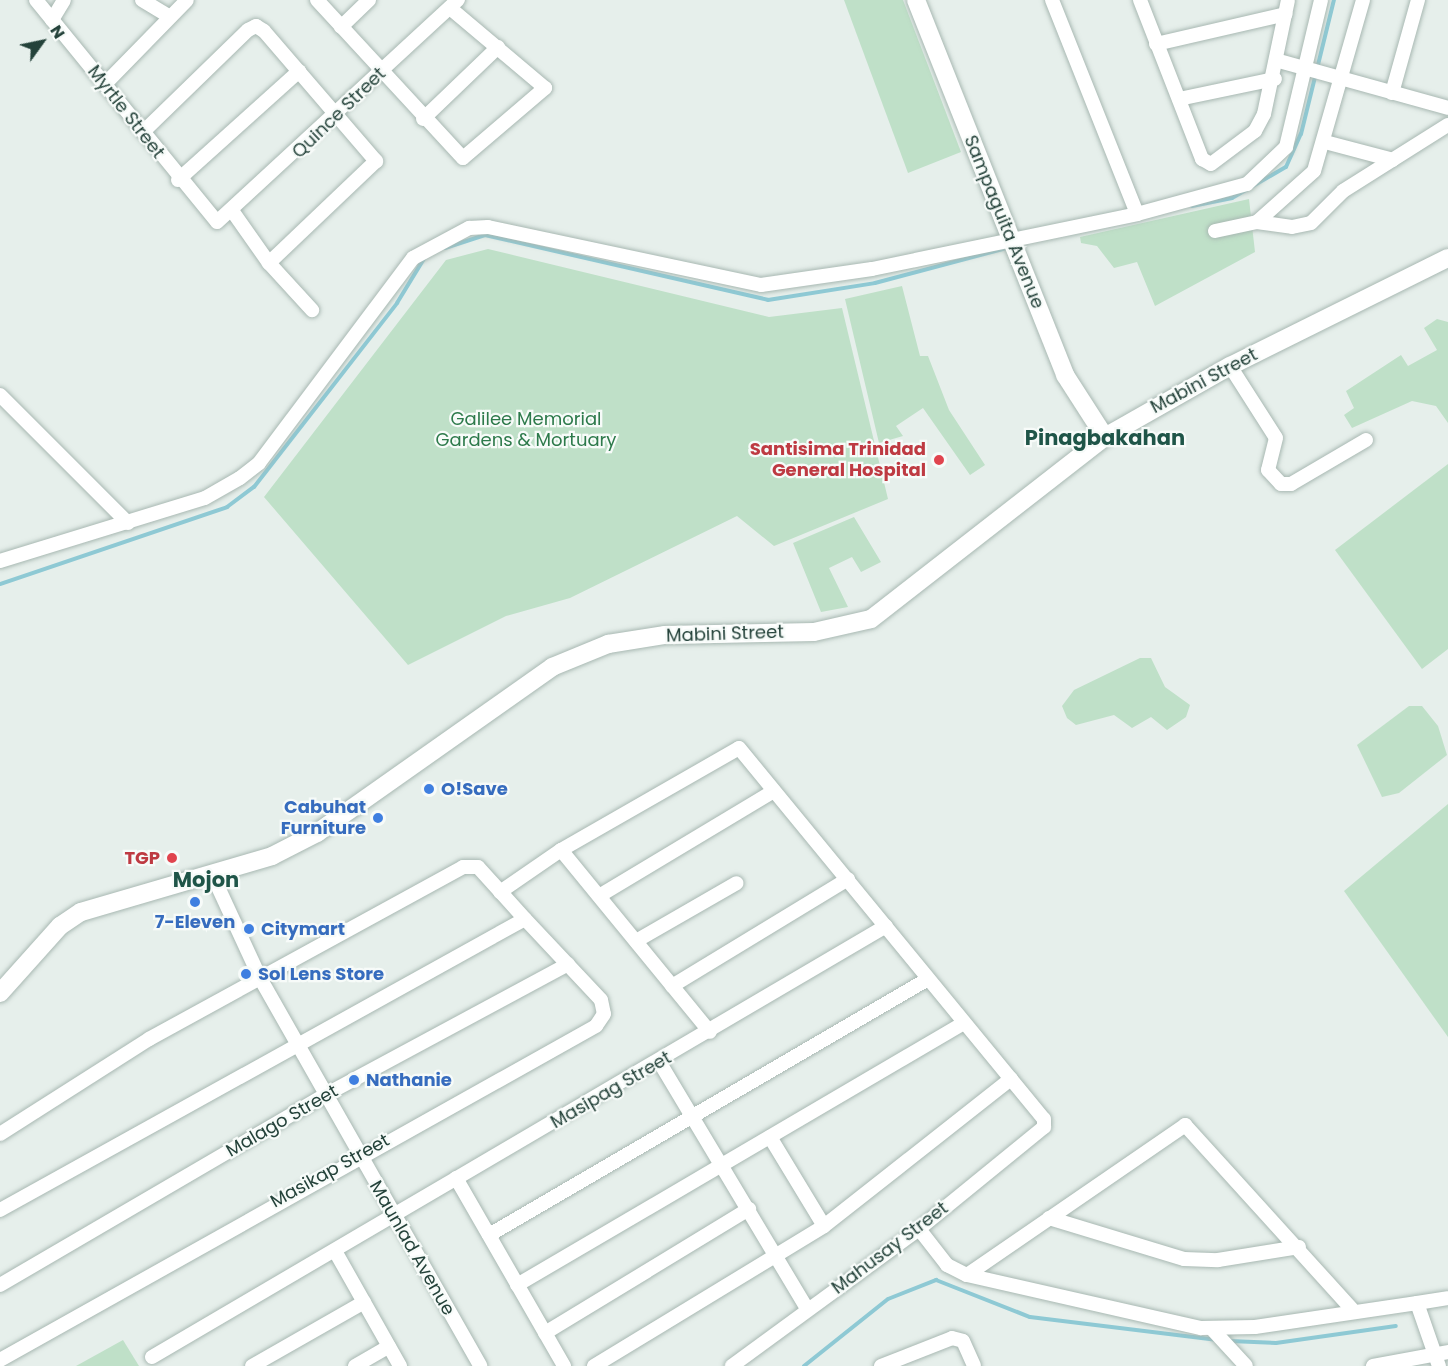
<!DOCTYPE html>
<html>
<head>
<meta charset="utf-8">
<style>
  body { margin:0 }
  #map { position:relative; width:1448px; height:1366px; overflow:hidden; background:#e6efeb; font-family:Poppins,sans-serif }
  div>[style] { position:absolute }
  .green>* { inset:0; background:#bfe0c8 }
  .stream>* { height:4px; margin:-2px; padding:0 2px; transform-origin:2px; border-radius:2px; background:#8ec9d4 }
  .roads { filter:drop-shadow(0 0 2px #a8b8b2) drop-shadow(0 0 2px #a8b8b2) }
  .street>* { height:14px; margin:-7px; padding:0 7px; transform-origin:7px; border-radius:7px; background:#fff }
  .secondary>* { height:18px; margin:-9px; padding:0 9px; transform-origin:9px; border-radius:9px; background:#fff }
  .dots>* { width:16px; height:16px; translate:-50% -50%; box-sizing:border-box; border:3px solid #f7fbf9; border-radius:50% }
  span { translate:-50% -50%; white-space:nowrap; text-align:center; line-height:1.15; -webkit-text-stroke:4.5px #f7fbf9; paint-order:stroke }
  .street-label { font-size:18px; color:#24423a }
  .park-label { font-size:18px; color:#2d7a4b }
  .health-label { font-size:18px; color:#be3a42; font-weight:700 }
  .right { translate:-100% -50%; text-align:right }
  .shop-label { font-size:18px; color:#366cbe; font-weight:700 }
  .left { translate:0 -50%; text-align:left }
  .quarter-label { font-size:21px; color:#1f5548; font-weight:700 }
  .north { position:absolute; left:12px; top:12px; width:60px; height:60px; -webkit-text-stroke:4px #f7fbf9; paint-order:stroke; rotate:57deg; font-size:16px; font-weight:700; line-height:24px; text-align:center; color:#24423a }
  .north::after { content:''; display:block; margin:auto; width:21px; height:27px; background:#24423a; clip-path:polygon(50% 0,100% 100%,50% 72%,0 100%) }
</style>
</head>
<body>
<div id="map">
  <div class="green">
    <i style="clip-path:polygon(844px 0,903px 0,961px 152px,908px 173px)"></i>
    <i style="clip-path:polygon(1249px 199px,1255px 252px,1155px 306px,1137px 262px,1114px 268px,1097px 246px,1081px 243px,1080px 237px)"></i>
    <i style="clip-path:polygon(488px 249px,769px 317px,842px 308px,888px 499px,774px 546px,737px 516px,570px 598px,506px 616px,408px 665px,264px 497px,446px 260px)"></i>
    <i style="clip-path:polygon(902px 286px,920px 356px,928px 356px,949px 410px,985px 465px,970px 475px,923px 408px,896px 426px,903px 436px,879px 443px,845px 299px)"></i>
    <i style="clip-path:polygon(1437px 319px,1448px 322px,1448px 423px,1436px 406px,1412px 401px,1352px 428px,1344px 415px,1354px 408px,1346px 391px,1401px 355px,1408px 366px,1437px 350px,1424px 328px)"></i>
    <i style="clip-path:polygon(1448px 464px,1448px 649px,1422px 669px,1335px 550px)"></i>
    <i style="clip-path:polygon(854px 517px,881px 562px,861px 572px,852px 557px,829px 568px,848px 607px,821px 612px,793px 543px)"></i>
    <i style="clip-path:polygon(1140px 658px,1151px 658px,1165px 687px,1190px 705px,1186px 717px,1167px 730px,1151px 717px,1132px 728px,1114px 715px,1076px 725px,1067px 718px,1062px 706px,1074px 690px)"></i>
    <i style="clip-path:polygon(1409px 706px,1422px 706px,1438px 726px,1447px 755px,1399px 793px,1382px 797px,1357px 745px)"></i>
    <i style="clip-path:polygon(1448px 804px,1448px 1037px,1344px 891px)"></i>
    <i style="clip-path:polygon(123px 1340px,139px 1366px,76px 1366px)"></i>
  </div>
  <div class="stream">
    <i style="left:1192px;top:206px;width:41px;rotate:-11.3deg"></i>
    <i style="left:1232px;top:198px;width:62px;rotate:-29.9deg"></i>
    <i style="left:1286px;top:167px;width:36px;rotate:-66deg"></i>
    <i style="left:1301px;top:134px;width:138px;rotate:-76.2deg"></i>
    <i style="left:445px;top:248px;width:42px;rotate:-18deg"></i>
    <i style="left:485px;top:235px;width:290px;rotate:12.9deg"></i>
    <i style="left:768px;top:300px;width:108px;rotate:-9deg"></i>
    <i style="left:875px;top:283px;width:137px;rotate:-14.9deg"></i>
    <i style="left:0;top:584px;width:240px;rotate:-18.7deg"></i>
    <i style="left:227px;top:507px;width:34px;rotate:-37deg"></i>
    <i style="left:254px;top:487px;width:233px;rotate:-52.1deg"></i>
    <i style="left:397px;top:303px;width:54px;rotate:-58.7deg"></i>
    <i style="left:1230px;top:1341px;width:46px;rotate:2.5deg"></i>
    <i style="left:1276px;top:1343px;width:121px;rotate:-8.1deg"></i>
    <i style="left:804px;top:1366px;width:107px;rotate:-38.6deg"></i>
    <i style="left:888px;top:1299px;width:52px;rotate:-21.6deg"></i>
    <i style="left:936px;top:1280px;width:101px;rotate:21.5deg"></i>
    <i style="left:1030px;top:1317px;width:187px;rotate:7deg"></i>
  </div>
  <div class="roads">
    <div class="street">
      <i style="left:36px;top:0;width:286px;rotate:50.8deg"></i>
      <i style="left:217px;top:222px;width:328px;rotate:-42.7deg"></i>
      <i style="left:142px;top:0;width:31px;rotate:31deg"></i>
      <i style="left:317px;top:0;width:215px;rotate:47.3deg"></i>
      <i style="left:463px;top:158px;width:108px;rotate:-40.5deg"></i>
      <i style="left:545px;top:88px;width:124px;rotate:-139.9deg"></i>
      <i style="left:1052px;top:0;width:230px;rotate:68.3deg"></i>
      <i style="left:1140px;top:0;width:171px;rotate:68.7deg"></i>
      <i style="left:1202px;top:159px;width:10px;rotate:29deg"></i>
      <i style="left:1211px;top:164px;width:55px;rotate:-36.9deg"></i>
      <i style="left:1255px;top:131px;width:19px;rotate:-62deg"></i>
      <i style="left:1264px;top:114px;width:116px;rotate:-78.1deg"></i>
      <i style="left:52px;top:20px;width:23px;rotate:-59deg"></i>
      <i style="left:341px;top:27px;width:39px;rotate:-44deg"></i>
      <i style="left:1156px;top:44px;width:133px;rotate:-13deg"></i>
      <i style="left:1279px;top:61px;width:175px;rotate:15.5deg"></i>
      <i style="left:105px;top:84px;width:117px;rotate:-45.7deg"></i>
      <i style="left:1392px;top:93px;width:97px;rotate:-74.4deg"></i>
      <i style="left:1179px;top:99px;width:98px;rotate:-11.8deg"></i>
      <i style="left:423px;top:119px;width:104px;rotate:-43.8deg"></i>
      <i style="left:143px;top:132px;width:146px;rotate:-44.2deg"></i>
      <i style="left:248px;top:30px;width:9px;rotate:-27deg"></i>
      <i style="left:256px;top:26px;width:9px;rotate:32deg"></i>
      <i style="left:264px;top:31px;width:172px;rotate:49.3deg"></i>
      <i style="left:376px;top:161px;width:148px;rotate:136.4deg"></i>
      <i style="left:1325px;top:142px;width:70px;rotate:14.8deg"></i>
      <i style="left:178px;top:180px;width:163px;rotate:-42deg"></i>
      <i style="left:233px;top:212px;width:62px;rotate:54.8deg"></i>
      <i style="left:269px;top:263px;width:64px;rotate:47.5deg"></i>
      <i style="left:1257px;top:222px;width:76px;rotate:-41.8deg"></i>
      <i style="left:1314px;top:171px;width:178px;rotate:-74deg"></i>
      <i style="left:1215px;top:231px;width:43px;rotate:-12.1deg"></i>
      <i style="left:1257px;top:222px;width:35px;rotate:8deg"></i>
      <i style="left:1292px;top:227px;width:19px;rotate:-12deg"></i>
      <i style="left:1311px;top:223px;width:45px;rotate:-45deg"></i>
      <i style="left:1343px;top:191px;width:124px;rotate:-32.2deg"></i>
      <i style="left:1230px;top:366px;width:85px;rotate:57.4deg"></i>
      <i style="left:1276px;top:438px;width:33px;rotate:104deg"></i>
      <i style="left:1268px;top:470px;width:19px;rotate:47deg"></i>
      <i style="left:1281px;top:484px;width:10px"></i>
      <i style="left:1291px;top:484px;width:87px;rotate:-30.4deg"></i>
      <i style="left:0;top:395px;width:181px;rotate:45deg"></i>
      <i style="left:0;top:561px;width:214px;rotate:-17.1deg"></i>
      <i style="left:205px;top:498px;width:40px;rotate:-29.7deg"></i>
      <i style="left:240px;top:478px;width:24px;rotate:-38deg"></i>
      <i style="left:259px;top:463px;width:256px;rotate:-53.1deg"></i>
      <i style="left:413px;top:258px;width:64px;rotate:-28.2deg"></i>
      <i style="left:469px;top:228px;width:19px;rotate:-3deg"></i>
      <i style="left:488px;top:227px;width:279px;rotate:12deg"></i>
      <i style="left:761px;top:285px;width:112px;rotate:-8.2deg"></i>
      <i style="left:872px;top:269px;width:271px;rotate:-11.7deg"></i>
      <i style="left:1137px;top:214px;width:114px;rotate:-15.3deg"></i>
      <i style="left:1247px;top:184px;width:54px;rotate:-43.5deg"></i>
      <i style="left:1286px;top:147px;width:151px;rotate:-76.6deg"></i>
      <i style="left:561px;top:850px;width:235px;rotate:50.7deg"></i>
      <i style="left:212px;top:874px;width:115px;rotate:65.2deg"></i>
      <i style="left:260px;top:978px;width:446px;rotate:60.4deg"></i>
      <i style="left:500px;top:892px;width:74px;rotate:-34.5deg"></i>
      <i style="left:561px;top:850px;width:205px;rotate:-29.8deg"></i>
      <i style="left:739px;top:748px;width:480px;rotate:50.6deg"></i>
      <i style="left:1044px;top:1119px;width:8px;rotate:90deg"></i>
      <i style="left:1044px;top:1127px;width:161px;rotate:140.8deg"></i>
      <i style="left:919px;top:1229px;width:232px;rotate:143.8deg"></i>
      <i style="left:599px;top:896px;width:204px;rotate:-31deg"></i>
      <i style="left:636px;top:941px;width:116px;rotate:-29.9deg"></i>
      <i style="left:672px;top:986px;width:206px;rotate:-31.3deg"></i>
      <i style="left:660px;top:1063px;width:287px;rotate:59.1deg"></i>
      <i style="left:0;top:1134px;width:177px;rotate:-32.5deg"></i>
      <i style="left:149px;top:1039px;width:358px;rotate:-28.7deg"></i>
      <i style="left:463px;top:867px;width:15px"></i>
      <i style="left:478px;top:867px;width:70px;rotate:47.9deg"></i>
      <i style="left:770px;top:1137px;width:104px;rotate:58.8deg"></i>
      <i style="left:456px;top:1178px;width:217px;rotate:60.1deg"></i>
      <i style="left:0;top:1210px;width:600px;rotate:-29deg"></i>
      <i style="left:525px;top:919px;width:111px;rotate:46.8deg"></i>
      <i style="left:601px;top:1000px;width:14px;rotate:78deg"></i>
      <i style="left:604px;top:1014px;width:14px;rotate:124deg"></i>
      <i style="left:596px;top:1026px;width:683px;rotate:150.73deg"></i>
      <i style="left:1049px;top:1218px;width:141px;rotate:16.9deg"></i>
      <i style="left:1184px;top:1259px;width:34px;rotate:2deg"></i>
      <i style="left:1218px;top:1260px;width:82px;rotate:-9.1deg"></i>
      <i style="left:919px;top:1229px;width:46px;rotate:52.1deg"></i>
      <i style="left:947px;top:1265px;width:22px;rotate:27deg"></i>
      <i style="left:967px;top:1275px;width:240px;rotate:12.8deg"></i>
      <i style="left:1201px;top:1328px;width:54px;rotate:-1.1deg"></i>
      <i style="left:1255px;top:1327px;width:164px;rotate:-8.4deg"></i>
      <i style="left:1417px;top:1303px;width:67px;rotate:70.8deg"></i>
      <i style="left:489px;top:1235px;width:508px;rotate:-30.25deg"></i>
      <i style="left:335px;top:1251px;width:132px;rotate:60.5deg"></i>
      <i style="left:967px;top:1275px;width:265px;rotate:-34.5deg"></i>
      <i style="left:1185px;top:1125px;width:248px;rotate:47.8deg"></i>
      <i style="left:0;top:1285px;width:376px;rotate:-30.3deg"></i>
      <i style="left:325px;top:1095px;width:276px;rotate:-28.3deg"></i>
      <i style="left:517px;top:1285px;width:518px;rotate:-30.38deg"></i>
      <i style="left:1417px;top:1303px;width:31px;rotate:-9deg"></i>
      <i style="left:1212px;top:1329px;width:50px;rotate:47.4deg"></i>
      <i style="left:545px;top:1333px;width:239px;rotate:-31.3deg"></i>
      <i style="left:152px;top:1357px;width:851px;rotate:-30.42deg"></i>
      <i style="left:252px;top:1366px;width:129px;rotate:-29.7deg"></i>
      <i style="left:355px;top:1366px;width:39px;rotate:-30deg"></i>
      <i style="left:594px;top:1366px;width:269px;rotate:-31.3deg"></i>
      <i style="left:824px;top:1226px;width:238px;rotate:-38.2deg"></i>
      <i style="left:881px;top:1366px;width:76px;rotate:-21.5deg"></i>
      <i style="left:952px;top:1338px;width:11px;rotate:15deg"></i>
      <i style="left:963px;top:1341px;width:27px;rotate:66deg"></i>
      <i style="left:1373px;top:1366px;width:76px;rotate:-10.6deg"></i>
    </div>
    <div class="secondary">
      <i style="left:916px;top:0;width:404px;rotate:68.3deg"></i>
      <i style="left:1065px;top:375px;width:74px;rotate:57.2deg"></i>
      <i style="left:0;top:993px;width:90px;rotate:-48.2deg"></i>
      <i style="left:60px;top:926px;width:25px;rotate:-34deg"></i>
      <i style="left:81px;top:912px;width:199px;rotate:-16.3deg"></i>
      <i style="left:272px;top:856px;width:51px;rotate:-27.1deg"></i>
      <i style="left:317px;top:833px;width:288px;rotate:-35.2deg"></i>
      <i style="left:552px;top:667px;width:61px;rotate:-22.3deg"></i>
      <i style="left:608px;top:644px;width:58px;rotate:-9deg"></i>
      <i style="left:665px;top:635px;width:149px;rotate:-1.2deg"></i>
      <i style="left:814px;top:632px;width:58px;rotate:-12.8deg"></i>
      <i style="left:871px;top:619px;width:296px;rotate:-37.9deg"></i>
      <i style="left:1105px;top:437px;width:144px;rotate:-29.6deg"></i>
      <i style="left:1230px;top:366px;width:243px;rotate:-26.4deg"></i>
    </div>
  </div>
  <div class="dots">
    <i style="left:939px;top:460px;background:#e0444e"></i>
    <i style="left:429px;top:789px;background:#3f7fe0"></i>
    <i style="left:378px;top:818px;background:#3f7fe0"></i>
    <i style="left:172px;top:858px;background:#e0444e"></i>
    <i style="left:195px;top:902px;background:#3f7fe0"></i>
    <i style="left:249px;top:929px;background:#3f7fe0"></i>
    <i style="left:246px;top:974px;background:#3f7fe0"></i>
    <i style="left:354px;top:1080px;background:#3f7fe0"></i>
  </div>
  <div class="street-label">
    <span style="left:126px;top:112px;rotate:52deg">Myrtle Street</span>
    <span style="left:339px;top:113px;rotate:-44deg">Quince Street</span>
    <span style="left:1004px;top:222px;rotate:68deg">Sampaguita Avenue</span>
    <span style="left:1204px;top:381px;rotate:-28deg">Mabini Street</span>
    <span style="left:725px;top:634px;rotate:-2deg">Mabini Street</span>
    <span style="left:611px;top:1090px;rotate:-30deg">Masipag Street</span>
    <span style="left:282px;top:1121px;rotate:-30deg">Malago Street</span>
    <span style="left:330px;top:1171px;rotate:-29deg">Masikap Street</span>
    <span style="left:412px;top:1248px;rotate:60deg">Maunlad Avenue</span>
    <span style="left:890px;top:1248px;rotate:-37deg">Mahusay Street</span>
  </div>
  <div class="park-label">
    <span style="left:526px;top:430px">Galilee Memorial<br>Gardens &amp; Mortuary</span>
  </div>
  <div class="health-label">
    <span class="right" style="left:926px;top:460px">Santisima Trinidad<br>General Hospital</span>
    <span class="right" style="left:160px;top:858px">TGP</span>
  </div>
  <div class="shop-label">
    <span class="left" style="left:441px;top:789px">O!Save</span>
    <span class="right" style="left:366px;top:818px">Cabuhat<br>Furniture</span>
    <span style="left:195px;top:922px">7-Eleven</span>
    <span class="left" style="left:261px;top:929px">Citymart</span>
    <span class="left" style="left:258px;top:974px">Sol Lens Store</span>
    <span class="left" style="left:366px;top:1080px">Nathanie</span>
  </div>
  <div class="quarter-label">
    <span style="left:1105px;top:438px">Pinagbakahan</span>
    <span style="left:206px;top:880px">Mojon</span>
  </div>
  <div class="north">N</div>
</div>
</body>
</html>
